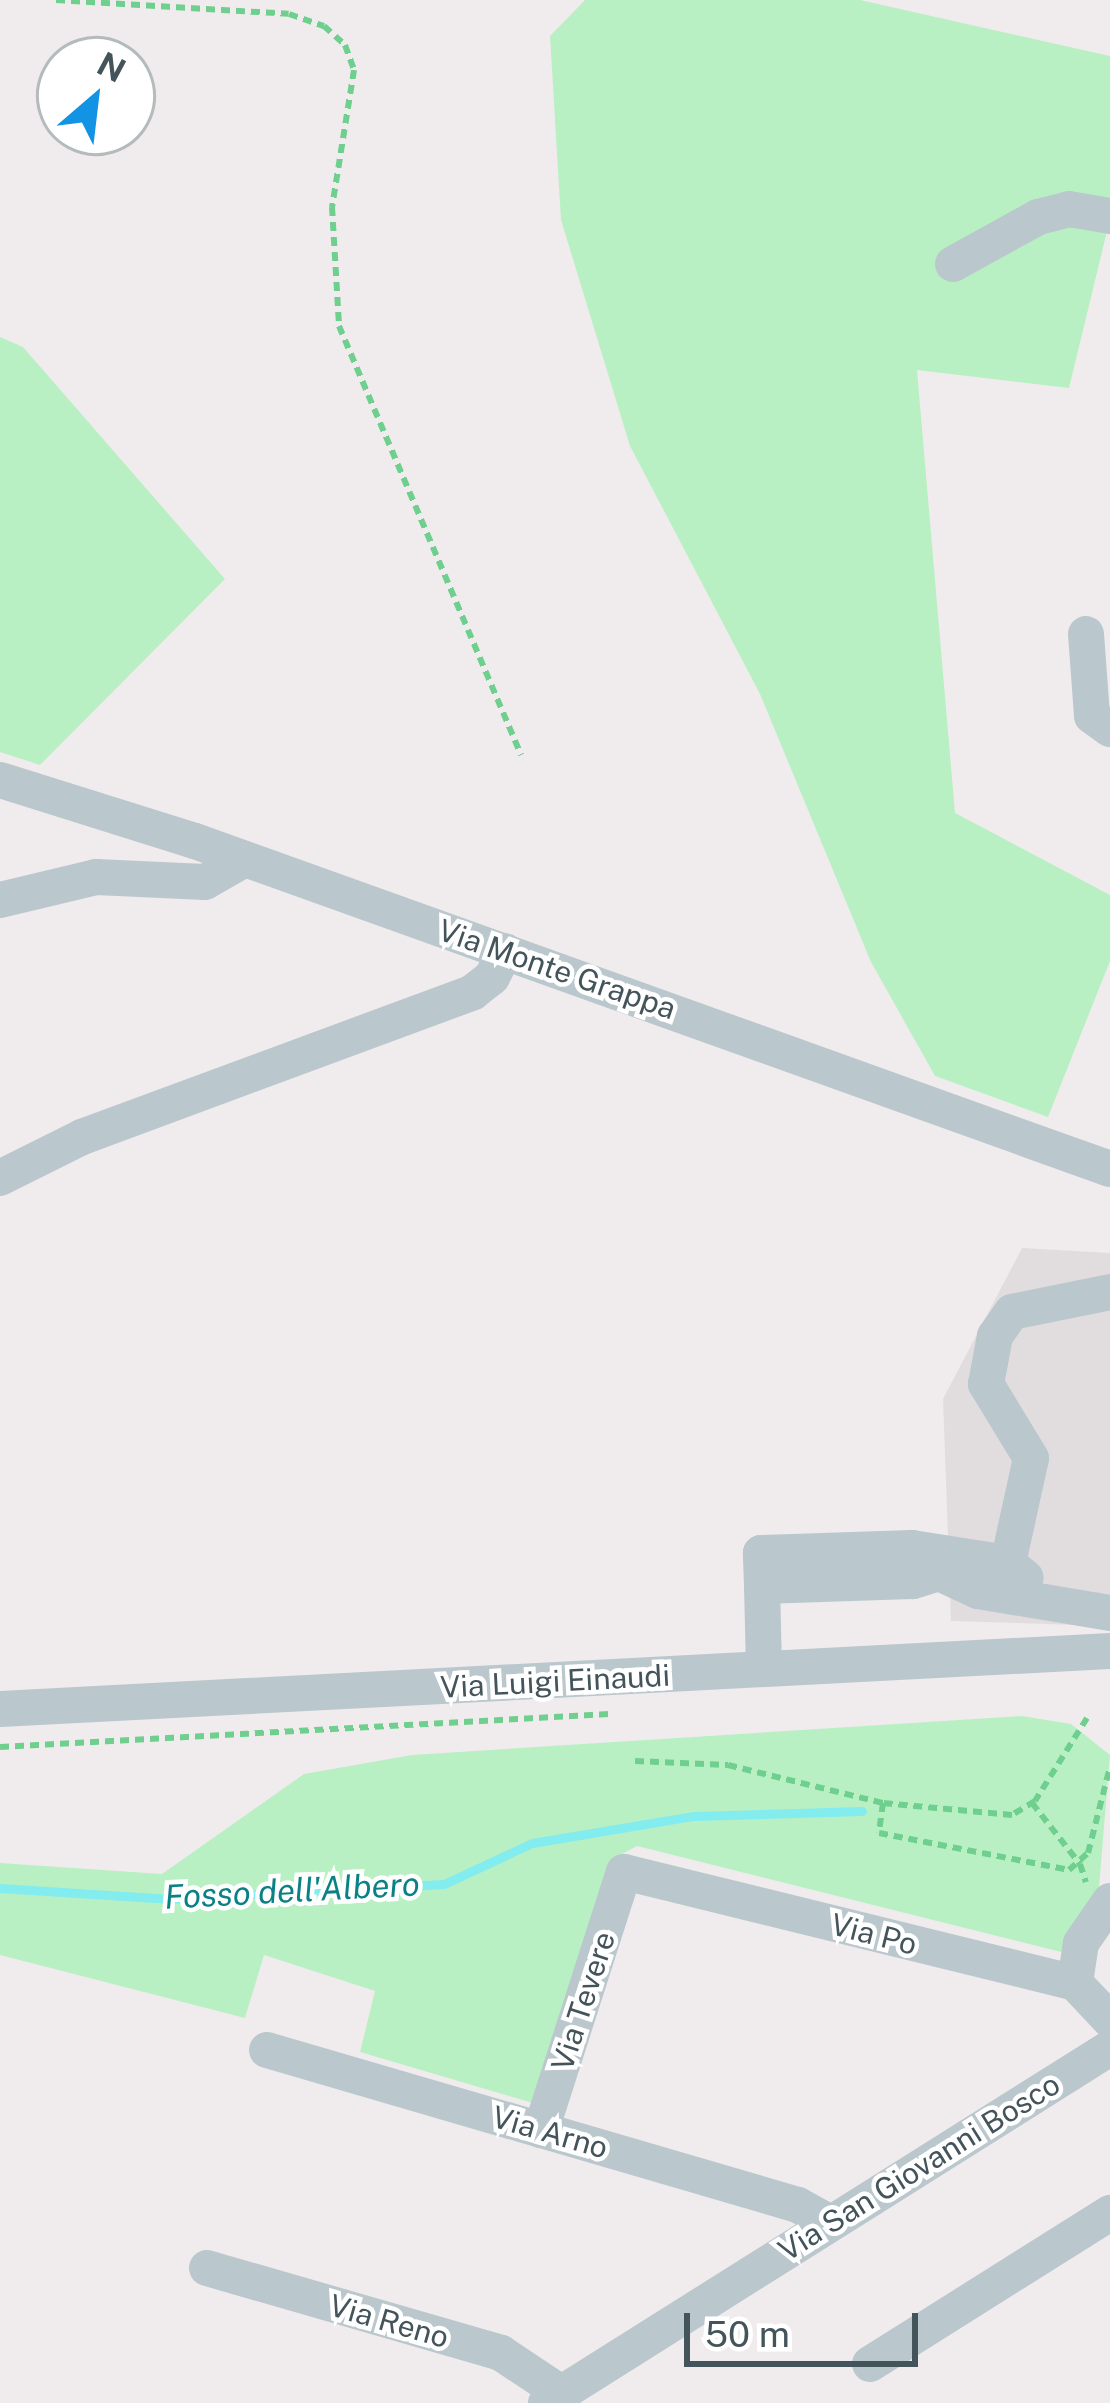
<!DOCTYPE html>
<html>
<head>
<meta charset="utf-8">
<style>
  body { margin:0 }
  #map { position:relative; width:1110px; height:2403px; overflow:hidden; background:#f0eced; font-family:"Public Sans",sans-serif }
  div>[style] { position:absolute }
  .education>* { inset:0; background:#e1dddf }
  .green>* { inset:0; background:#b8f0c4 }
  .stream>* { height:9px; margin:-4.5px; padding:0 4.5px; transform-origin:4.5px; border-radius:4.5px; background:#83ecee }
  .path>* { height:6px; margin-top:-3px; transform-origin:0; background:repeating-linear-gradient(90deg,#6fcf8e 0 9px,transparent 0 15px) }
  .minor>* { height:36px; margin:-18px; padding:0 18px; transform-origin:18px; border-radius:18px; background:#bac7cd }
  span { translate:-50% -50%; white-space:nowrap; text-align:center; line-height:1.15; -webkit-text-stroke:9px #fff; paint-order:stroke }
  .street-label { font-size:30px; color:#44545b }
  .water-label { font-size:33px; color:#0a8184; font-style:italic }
  .north { position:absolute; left:36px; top:36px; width:120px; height:120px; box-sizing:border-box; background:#fff; border:3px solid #b4bbbd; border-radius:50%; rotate:28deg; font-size:33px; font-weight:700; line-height:48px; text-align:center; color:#44545b }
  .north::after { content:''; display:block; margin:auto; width:42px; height:54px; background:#1293e3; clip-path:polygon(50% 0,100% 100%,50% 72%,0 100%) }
  .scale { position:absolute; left:684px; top:2313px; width:234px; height:54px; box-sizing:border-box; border:6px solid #44545b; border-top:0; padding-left:15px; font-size:36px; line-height:42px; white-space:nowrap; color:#44545b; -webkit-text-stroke:9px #fff; paint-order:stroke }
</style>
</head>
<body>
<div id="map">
  <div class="education">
    <i style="clip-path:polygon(1022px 1248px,1110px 1253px,1110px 1626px,951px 1621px,943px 1399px)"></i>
  </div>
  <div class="green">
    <i style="clip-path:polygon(585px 0,860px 0,1110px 56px,1110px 219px,1069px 388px,917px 370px,955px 813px,1110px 895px,1110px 961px,1048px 1117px,935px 1076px,871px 962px,760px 694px,630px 446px,561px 220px,550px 36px)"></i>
    <i style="clip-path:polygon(0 337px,23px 347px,225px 579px,40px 765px,0 752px)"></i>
    <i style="clip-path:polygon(1022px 1716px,1071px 1724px,1110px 1755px,1093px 1960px,637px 1846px,613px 1859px,533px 2103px,360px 2052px,375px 1991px,264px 1955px,245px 2018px,0 1955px,0 1863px,162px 1874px,304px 1774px,412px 1755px)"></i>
  </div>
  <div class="stream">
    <i style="left:0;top:1888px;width:168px;rotate:3.7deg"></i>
    <i style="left:168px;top:1899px;width:276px;rotate:-3.1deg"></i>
    <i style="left:444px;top:1884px;width:97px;rotate:-25deg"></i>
    <i style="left:532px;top:1843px;width:164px;rotate:-9.5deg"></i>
    <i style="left:694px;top:1816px;width:168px;rotate:-1.7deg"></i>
  </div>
  <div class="path">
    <i style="left:56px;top:0;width:233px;rotate:3.4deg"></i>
    <i style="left:289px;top:14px;width:37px;rotate:19deg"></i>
    <i style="left:324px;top:26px;width:28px;rotate:42deg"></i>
    <i style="left:345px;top:45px;width:27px;rotate:70deg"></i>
    <i style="left:354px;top:70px;width:139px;rotate:99.1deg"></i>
    <i style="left:332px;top:207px;width:119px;rotate:86.6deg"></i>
    <i style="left:339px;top:326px;width:466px;rotate:67deg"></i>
    <i style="left:1087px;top:1718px;width:98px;rotate:122.1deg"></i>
    <i style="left:1035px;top:1801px;width:27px;rotate:149deg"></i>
    <i style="left:1012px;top:1815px;width:130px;rotate:-174.7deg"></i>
    <i style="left:883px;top:1803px;width:30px;rotate:98deg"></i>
    <i style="left:879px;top:1833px;width:194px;rotate:11deg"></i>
    <i style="left:1069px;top:1870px;width:25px;rotate:-42deg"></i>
    <i style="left:1088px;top:1853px;width:89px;rotate:-75.7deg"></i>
    <i style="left:0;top:1747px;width:610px;rotate:-3.1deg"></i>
    <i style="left:635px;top:1761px;width:93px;rotate:2.5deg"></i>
    <i style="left:728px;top:1765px;width:160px;rotate:13.8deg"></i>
    <i style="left:1032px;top:1803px;width:78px;rotate:51.8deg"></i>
    <i style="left:1080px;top:1864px;width:19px;rotate:72deg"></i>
  </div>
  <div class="minor">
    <i style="left:953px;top:264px;width:97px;rotate:-28.9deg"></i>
    <i style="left:1038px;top:217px;width:32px;rotate:-14deg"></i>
    <i style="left:1069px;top:209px;width:42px;rotate:9.7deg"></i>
    <i style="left:1086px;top:634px;width:82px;rotate:85.8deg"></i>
    <i style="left:1092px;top:716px;width:22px;rotate:36deg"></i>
    <i style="left:0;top:780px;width:204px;rotate:17.4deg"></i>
    <i style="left:195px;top:841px;width:972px;rotate:19.72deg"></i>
    <i style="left:0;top:900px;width:99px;rotate:-13.5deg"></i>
    <i style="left:96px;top:877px;width:109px;rotate:2.6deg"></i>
    <i style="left:205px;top:882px;width:46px;rotate:-29.9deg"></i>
    <i style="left:0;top:1178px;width:92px;rotate:-26.6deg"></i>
    <i style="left:82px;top:1137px;width:417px;rotate:-20.3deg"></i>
    <i style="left:473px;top:992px;width:24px;rotate:-38deg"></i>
    <i style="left:492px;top:977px;width:29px;rotate:-63deg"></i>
    <i style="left:912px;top:1548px;width:97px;rotate:8.9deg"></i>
    <i style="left:1008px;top:1563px;width:23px;rotate:40deg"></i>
    <i style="left:1008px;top:1563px;width:107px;rotate:-77.6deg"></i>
    <i style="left:1031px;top:1458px;width:87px;rotate:-121.3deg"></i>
    <i style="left:986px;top:1384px;width:49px;rotate:-79.4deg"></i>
    <i style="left:995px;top:1336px;width:29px;rotate:-55deg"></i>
    <i style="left:1012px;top:1312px;width:100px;rotate:-11.5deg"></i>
    <i style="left:939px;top:1573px;width:28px;rotate:163deg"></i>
    <i style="left:912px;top:1581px;width:150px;rotate:178.1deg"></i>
    <i style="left:762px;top:1586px;width:33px;rotate:-92deg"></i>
    <i style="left:761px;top:1553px;width:151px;rotate:-1.9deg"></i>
    <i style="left:912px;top:1548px;width:37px;rotate:43deg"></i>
    <i style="left:939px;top:1573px;width:43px;rotate:24.8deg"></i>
    <i style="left:978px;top:1591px;width:134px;rotate:9.5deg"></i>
    <i style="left:762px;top:1586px;width:83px;rotate:88.6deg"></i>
    <i style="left:0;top:1709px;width:1112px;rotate:-2.99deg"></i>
    <i style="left:1075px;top:1983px;width:40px;rotate:-81.5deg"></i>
    <i style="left:1081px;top:1943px;width:51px;rotate:-55.4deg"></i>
    <i style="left:267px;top:2050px;width:553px;rotate:16.27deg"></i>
    <i style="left:798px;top:2205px;width:37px;rotate:29deg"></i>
    <i style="left:541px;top:2130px;width:271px;rotate:-72.2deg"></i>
    <i style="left:624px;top:1872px;width:464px;rotate:13.8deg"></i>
    <i style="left:1075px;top:1983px;width:51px;rotate:46.6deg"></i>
    <i style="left:207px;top:2268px;width:306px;rotate:16.1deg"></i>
    <i style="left:501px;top:2353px;width:72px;rotate:33.7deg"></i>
    <i style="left:870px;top:2364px;width:284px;rotate:-32.2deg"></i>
    <i style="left:546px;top:2403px;width:666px;rotate:-32.19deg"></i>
  </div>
  <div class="street-label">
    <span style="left:557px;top:969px;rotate:19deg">Via Monte Grappa</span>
    <span style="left:555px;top:1681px;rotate:-3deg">Via Luigi Einaudi</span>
    <span style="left:874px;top:1934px;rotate:14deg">Via Po</span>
    <span style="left:583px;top:2001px;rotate:-72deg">Via Tevere</span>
    <span style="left:550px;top:2132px;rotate:16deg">Via Arno</span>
    <span style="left:919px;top:2167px;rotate:-32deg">Via San Giovanni Bosco</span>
    <span style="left:389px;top:2321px;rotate:16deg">Via Reno</span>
  </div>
  <div class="water-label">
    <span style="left:292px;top:1891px;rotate:-3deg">Fosso dell'Albero</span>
  </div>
  <div class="north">N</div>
  <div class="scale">50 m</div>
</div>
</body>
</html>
